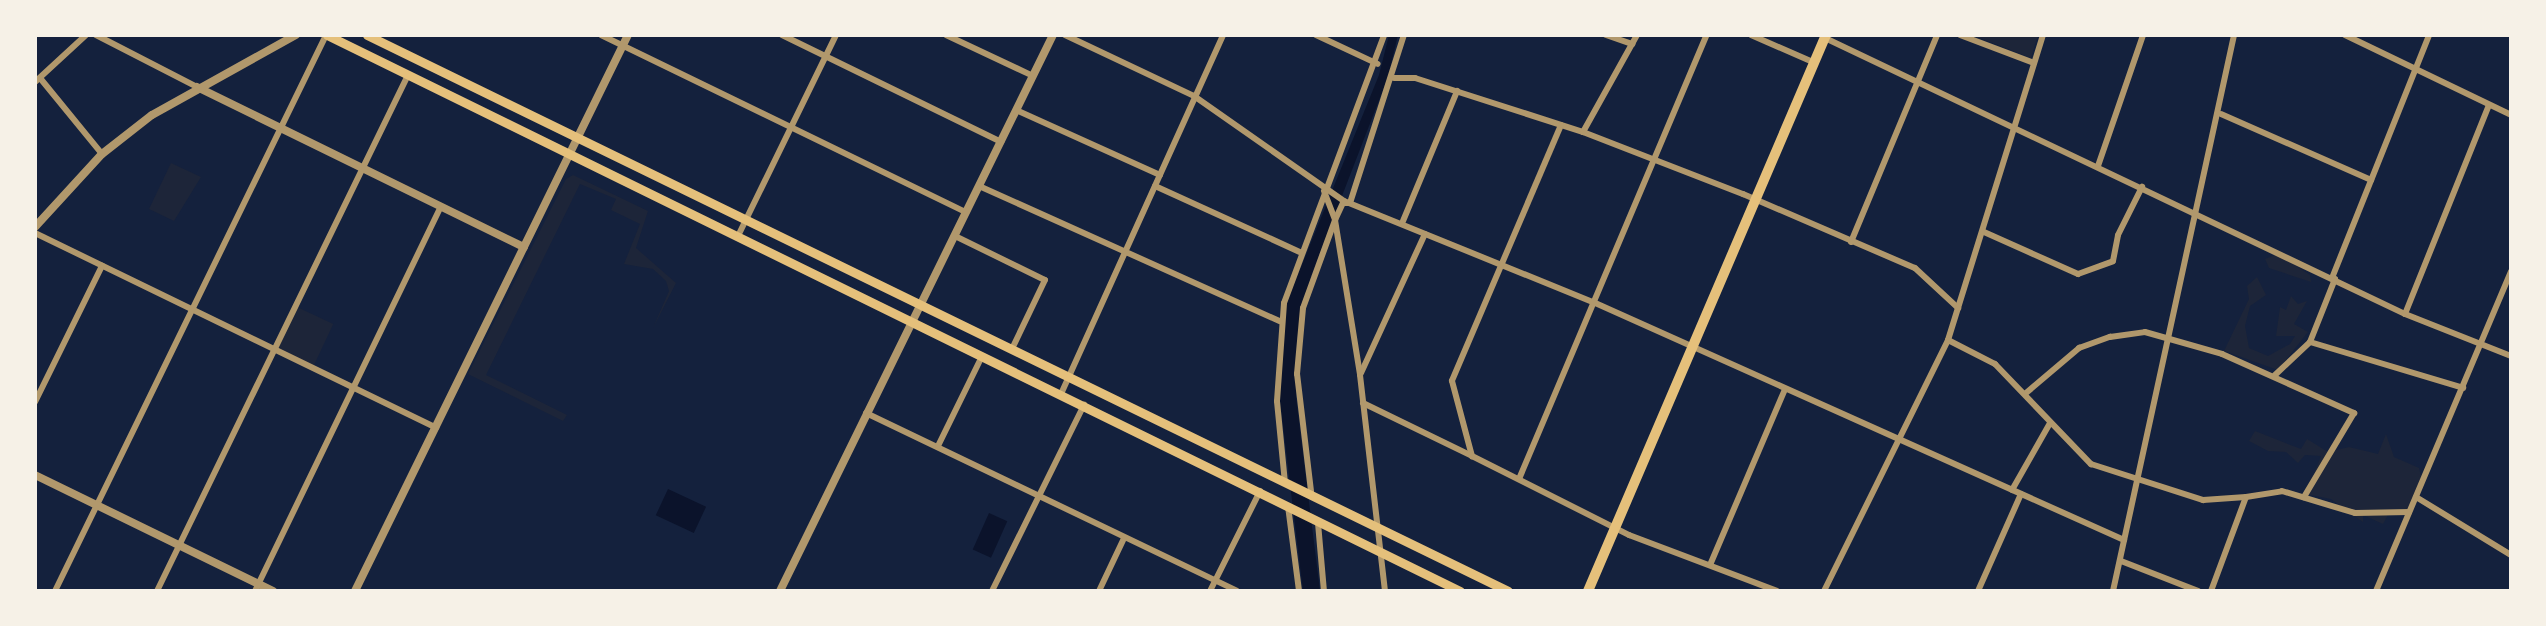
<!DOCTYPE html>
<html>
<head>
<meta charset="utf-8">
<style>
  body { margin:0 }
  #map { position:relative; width:2546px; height:626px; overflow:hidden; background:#14213d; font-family:"Open Sans",sans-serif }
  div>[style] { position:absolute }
  .green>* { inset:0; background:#1d2539; transform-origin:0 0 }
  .water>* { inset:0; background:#0b132b; transform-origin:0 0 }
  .minor>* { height:6px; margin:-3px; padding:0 3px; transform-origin:3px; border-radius:3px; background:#b1986c }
  .tertiary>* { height:8px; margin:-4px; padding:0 4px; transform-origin:4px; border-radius:4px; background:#b1986c }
  .secondary>* { height:9px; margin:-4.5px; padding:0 4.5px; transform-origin:4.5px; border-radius:4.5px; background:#e5c07b }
  .trunk>* { height:10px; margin:-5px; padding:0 5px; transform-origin:5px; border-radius:5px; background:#e5c07b }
  span { translate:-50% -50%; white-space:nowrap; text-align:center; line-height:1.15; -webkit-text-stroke:5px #f6f1e7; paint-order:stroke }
  .frame { position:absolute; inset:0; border:37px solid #f6f1e7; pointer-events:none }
</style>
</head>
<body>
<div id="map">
  <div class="green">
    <i style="clip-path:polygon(1972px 35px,2038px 35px,2031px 58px)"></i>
    <i style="clip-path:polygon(171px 163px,201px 177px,174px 221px,149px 209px)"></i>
    <i style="clip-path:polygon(573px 175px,648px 211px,636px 248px,676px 283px,653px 328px,669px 291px,666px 281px,653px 269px,624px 264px,640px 224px,611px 210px,616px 199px,580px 184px,486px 375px,567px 415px,563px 421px,468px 374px,566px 179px)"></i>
    <i style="clip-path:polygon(2278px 254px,2310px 275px,2311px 282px,2269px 268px,2265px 259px)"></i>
    <i style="clip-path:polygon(2257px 277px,2266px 295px,2250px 306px,2245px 326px,2249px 348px,2268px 356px,2290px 344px,2295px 336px,2276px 336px,2280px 307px,2286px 310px,2291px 296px,2298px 304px,2307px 301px,2294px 324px,2308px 332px,2278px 370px,2224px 351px,2249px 299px,2247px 286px)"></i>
    <i style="left:297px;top:307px;width:40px;height:46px;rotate:25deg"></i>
    <i style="clip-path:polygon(2255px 431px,2301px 449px,2307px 439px,2328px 452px,2349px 447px,2378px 454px,2386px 434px,2394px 457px,2419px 468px,2421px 476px,2411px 512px,2389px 513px,2383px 524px,2363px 515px,2363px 522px,2331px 499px,2306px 494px,2321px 456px,2305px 455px,2298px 463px,2286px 452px,2268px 451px,2249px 441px)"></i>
  </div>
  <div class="water">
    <i style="clip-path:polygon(1389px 35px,1398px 35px,1388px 77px,1311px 276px,1297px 338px,1296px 397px,1320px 591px,1303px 591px,1280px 401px,1286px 304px,1379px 75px)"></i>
    <i style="left:668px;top:489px;width:42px;height:29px;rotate:25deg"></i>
    <i style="left:989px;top:513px;width:20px;height:40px;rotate:24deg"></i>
  </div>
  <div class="minor">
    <i style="left:96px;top:35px;width:114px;rotate:27.2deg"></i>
    <i style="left:601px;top:35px;width:406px;rotate:25.9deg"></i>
    <i style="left:782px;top:35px;width:244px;rotate:26deg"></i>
    <i style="left:946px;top:35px;width:96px;rotate:25.2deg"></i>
    <i style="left:1065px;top:35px;width:143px;rotate:25.3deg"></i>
    <i style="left:1194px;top:96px;width:183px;rotate:35deg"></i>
    <i style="left:1344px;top:201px;width:269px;rotate:22.1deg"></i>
    <i style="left:1593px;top:302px;width:582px;rotate:24.14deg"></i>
    <i style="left:1316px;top:35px;width:68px;rotate:25.1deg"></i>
    <i style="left:1606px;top:35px;width:28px;rotate:19deg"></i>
    <i style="left:1751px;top:35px;width:70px;rotate:23.6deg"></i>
    <i style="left:1960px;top:35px;width:79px;rotate:20.7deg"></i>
    <i style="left:2345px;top:35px;width:184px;rotate:25.7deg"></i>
    <i style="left:1825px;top:38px;width:642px;rotate:25.45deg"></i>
    <i style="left:2405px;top:314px;width:114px;rotate:21.6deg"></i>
    <i style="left:40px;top:78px;width:98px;rotate:50.8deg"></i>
    <i style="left:1394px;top:78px;width:21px"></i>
    <i style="left:1415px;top:78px;width:176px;rotate:17.8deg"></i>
    <i style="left:1583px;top:132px;width:172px;rotate:21.2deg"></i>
    <i style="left:1743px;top:194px;width:187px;rotate:23.3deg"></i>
    <i style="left:1915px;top:268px;width:59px;rotate:42.9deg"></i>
    <i style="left:35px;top:82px;width:69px;rotate:-42.7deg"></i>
    <i style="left:1016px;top:110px;width:158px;rotate:24.3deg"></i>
    <i style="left:2221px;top:114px;width:164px;rotate:23.7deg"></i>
    <i style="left:1561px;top:125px;width:278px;rotate:113.1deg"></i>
    <i style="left:1452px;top:381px;width:78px;rotate:75.1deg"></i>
    <i style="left:1472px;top:456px;width:176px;rotate:26.7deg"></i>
    <i style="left:1629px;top:535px;width:158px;rotate:20.7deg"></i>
    <i style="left:1583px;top:132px;width:111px;rotate:-60.9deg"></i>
    <i style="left:2098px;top:166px;width:139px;rotate:-71deg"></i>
    <i style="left:979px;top:186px;width:330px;rotate:24.2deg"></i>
    <i style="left:1155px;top:186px;width:159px;rotate:24.5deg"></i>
    <i style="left:1324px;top:191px;width:31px;rotate:69deg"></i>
    <i style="left:1335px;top:220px;width:157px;rotate:80.8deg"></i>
    <i style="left:1360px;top:375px;width:217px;rotate:83.4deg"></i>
    <i style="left:1403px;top:221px;width:141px;rotate:-67.4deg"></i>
    <i style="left:1984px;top:232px;width:103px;rotate:24.1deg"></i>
    <i style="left:2078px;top:274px;width:37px;rotate:-20deg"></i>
    <i style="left:2113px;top:261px;width:26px;rotate:-79deg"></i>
    <i style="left:2118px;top:235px;width:54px;rotate:-63.4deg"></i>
    <i style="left:35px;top:233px;width:446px;rotate:25.9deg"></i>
    <i style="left:738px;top:236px;width:224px;rotate:-64deg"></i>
    <i style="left:955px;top:236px;width:100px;rotate:26.1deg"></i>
    <i style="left:1045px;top:280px;width:76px;rotate:115.6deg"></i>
    <i style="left:1851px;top:242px;width:224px;rotate:-67.4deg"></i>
    <i style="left:2332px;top:278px;width:262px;rotate:-68.2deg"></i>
    <i style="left:2405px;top:314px;width:225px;rotate:-68.1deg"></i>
    <i style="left:1948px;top:340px;width:53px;rotate:27.1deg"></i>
    <i style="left:1995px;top:364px;width:139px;rotate:46.2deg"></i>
    <i style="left:2091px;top:464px;width:118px;rotate:17.8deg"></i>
    <i style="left:2203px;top:500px;width:43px;rotate:-4deg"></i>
    <i style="left:2310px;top:342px;width:160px;rotate:16.7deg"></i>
    <i style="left:1361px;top:373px;width:153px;rotate:-65.3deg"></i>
    <i style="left:2275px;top:375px;width:48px;rotate:-43.3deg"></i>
    <i style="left:2310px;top:342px;width:68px;rotate:-68.4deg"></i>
    <i style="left:2026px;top:393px;width:70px;rotate:-40.3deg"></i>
    <i style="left:2079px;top:348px;width:33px;rotate:-20deg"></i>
    <i style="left:2110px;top:337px;width:35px;rotate:-8deg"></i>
    <i style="left:2145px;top:332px;width:80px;rotate:15.9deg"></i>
    <i style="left:2222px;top:354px;width:145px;rotate:24.1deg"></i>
    <i style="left:2354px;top:413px;width:98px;rotate:120.8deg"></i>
    <i style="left:1061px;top:394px;width:394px;rotate:-65.7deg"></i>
    <i style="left:35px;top:402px;width:152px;rotate:-63.8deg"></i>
    <i style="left:1363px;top:403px;width:121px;rotate:25.9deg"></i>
    <i style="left:866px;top:413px;width:411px;rotate:25.6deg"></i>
    <i style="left:938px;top:446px;width:100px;rotate:-63.9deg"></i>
    <i style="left:1519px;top:479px;width:482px;rotate:-67.1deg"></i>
    <i style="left:1285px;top:483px;width:82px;rotate:-95.6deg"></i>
    <i style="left:1277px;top:401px;width:98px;rotate:-85.9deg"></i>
    <i style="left:1284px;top:303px;width:286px;rotate:-69.5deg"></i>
    <i style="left:2012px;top:490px;width:77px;rotate:-60.4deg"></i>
    <i style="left:1311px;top:491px;width:118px;rotate:-96.8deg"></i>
    <i style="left:1297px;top:374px;width:66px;rotate:-84.8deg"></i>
    <i style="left:1303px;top:308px;width:94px;rotate:-70deg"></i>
    <i style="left:1335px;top:220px;width:19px;rotate:-65deg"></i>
    <i style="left:1343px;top:203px;width:7px"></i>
    <i style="left:1350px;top:203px;width:176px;rotate:-72.2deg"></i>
    <i style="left:2416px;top:497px;width:111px;rotate:31.4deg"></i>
    <i style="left:1288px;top:506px;width:86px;rotate:82.6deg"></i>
    <i style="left:1318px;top:523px;width:68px;rotate:85deg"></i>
    <i style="left:2121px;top:561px;width:83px;rotate:21.3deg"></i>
    <i style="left:1710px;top:565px;width:191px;rotate:-66.9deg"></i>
    <i style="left:55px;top:591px;width:619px;rotate:-64.01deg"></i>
    <i style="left:157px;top:591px;width:574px;rotate:-64.06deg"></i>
    <i style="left:255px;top:591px;width:427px;rotate:-64.2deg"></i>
    <i style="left:992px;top:591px;width:208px;rotate:-63.7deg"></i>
    <i style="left:1099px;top:591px;width:59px;rotate:-64.7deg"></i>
    <i style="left:1210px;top:591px;width:112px;rotate:-63.4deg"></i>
    <i style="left:1824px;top:591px;width:280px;rotate:-63.7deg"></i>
    <i style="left:1948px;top:340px;width:319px;rotate:-72.7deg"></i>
    <i style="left:1978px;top:591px;width:106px;rotate:-66.1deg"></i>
    <i style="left:2113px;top:591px;width:569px;rotate:-77.72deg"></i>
    <i style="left:2211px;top:591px;width:100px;rotate:-69.6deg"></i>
    <i style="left:2246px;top:497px;width:36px;rotate:-9deg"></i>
    <i style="left:2282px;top:491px;width:76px;rotate:16.8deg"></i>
    <i style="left:2355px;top:513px;width:54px;rotate:-1.1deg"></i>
    <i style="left:2376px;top:591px;width:347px;rotate:-67.1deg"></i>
  </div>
  <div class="tertiary">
    <i style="left:197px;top:87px;width:364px;rotate:26.1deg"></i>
    <i style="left:35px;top:227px;width:99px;rotate:-47.5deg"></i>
    <i style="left:102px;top:154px;width:63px;rotate:-38deg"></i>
    <i style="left:152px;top:115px;width:165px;rotate:-29.1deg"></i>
    <i style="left:35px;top:475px;width:265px;rotate:26deg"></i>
    <i style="left:355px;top:591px;width:619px;rotate:-63.85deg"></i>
    <i style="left:780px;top:591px;width:619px;rotate:-63.85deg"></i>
  </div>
  <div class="secondary">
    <i style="left:327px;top:35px;width:1262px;rotate:26.14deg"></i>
    <i style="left:367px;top:35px;width:1269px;rotate:25.98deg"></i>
  </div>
  <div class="trunk">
    <i style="left:1588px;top:591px;width:605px;rotate:-66.83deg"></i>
  </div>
  <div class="frame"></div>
</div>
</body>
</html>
